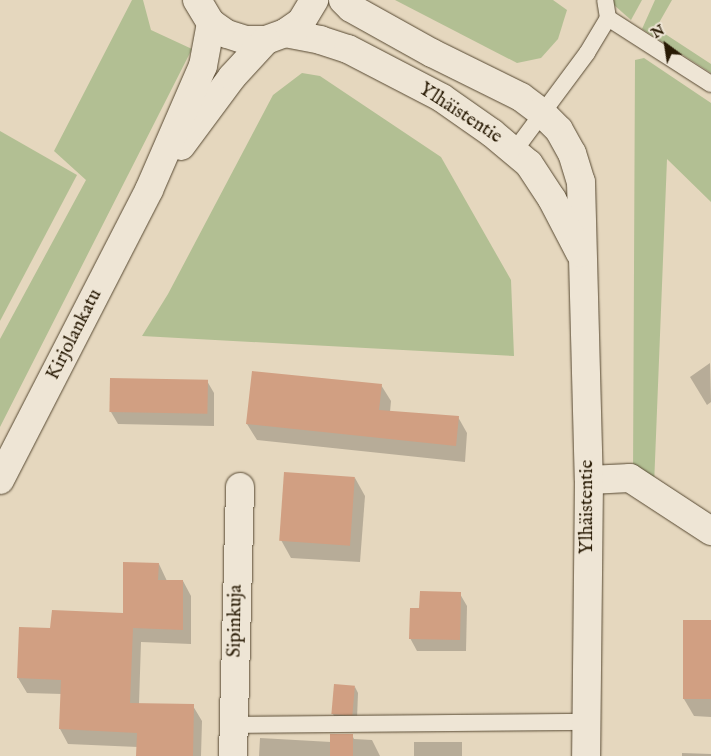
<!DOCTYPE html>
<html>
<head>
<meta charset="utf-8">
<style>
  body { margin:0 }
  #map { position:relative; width:711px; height:756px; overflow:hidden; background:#e5d7be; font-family:"IM FELL English",serif }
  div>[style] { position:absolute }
  .green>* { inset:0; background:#b2bf93 }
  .shadow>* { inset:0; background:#0003; transform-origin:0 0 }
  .building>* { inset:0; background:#d19f82; transform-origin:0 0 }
  .roads { filter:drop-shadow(0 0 1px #574932) drop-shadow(0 0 1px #574932) }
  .lane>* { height:16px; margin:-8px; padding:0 8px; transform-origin:8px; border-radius:8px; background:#eee5d5 }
  .street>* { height:28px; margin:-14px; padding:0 14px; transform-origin:14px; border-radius:14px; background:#eee5d5 }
  .secondary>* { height:28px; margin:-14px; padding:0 14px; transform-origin:14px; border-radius:14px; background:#eee5d5 }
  span { translate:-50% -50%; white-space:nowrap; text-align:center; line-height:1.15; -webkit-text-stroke:4px #eee5d5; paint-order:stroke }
  .street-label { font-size:19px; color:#281a04 }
  .north { position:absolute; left:641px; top:20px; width:50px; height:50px; -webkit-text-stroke:4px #eee5d5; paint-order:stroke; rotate:329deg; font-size:14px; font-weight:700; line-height:20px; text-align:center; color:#281a04 }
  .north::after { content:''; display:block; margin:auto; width:18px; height:22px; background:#281a04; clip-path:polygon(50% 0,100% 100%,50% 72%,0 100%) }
</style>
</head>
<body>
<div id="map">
  <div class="green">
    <i style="clip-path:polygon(132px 0,143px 0,151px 30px,192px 49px,0 427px,0 339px,86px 180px,54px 151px)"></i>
    <i style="clip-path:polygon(395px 0,553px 0,567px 10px,558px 39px,541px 58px,517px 63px)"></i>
    <i style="clip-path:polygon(613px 0,642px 0,631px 20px,614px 5px)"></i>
    <i style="clip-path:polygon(655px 0,672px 0,656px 28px,711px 64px,711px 73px,642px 29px)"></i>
    <i style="clip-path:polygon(644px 58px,711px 103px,711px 202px,667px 159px,654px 486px,633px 475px,635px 60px)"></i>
    <i style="clip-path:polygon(302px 73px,320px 76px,441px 157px,511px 280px,514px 356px,142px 336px,168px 294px,273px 95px)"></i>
    <i style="clip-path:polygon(0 131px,77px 175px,0 321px)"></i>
  </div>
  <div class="shadow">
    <i style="clip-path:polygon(710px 363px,711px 402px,707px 405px,690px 377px)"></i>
    <i style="clip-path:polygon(207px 381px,214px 393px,214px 426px,118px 424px,111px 412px)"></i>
    <i style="clip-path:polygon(381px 385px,391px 401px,390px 412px,458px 417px,467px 433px,465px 462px,257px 440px,247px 424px)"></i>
    <i style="clip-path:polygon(355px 478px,365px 496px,360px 562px,291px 558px,281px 540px)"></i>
    <i style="clip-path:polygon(159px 564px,167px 581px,183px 581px,191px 596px,191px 644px,141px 642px,139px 704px,193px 706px,202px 721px,201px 756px,138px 756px,138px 747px,68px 744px,60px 729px,62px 694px,27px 693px,18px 678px,20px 629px,51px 630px,124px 614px)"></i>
    <i style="clip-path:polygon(460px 594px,467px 606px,466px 651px,417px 651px,410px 638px,421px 610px)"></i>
    <i style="clip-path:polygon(684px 621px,711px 621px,711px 717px,694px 716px,684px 699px)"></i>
    <i style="clip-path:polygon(355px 687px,358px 693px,357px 719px,336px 720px,333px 714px)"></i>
    <i style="clip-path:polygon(352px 735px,354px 739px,372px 740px,380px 756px,259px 756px,260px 738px,331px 742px)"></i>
    <i style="left:414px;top:742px;width:48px;height:14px"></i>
    <i style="clip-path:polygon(682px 753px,711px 754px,711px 756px,682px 756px)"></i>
  </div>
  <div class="building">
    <i style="clip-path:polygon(252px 371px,382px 384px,379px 410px,459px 416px,456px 446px,246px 424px)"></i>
    <i style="left:110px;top:378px;width:98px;height:34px;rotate:1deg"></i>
    <i style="left:284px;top:472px;width:71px;height:69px;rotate:4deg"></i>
    <i style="clip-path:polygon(123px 562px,159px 563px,158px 580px,183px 580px,183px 630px,133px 628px,130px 703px,194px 704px,193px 756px,136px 756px,137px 733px,59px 729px,61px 680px,17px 678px,19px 627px,50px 628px,52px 610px,123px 613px)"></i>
    <i style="clip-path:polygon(420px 591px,461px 592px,460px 640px,409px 639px,410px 608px,419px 608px)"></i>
    <i style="left:683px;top:620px;width:28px;height:79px"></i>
    <i style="left:334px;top:684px;width:21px;height:30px;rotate:5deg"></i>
    <i style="left:330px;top:734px;width:23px;height:22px"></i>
  </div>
  <div class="roads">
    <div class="lane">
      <i style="left:608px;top:18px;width:122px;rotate:32.7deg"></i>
      <i style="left:515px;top:150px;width:121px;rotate:-53.4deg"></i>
      <i style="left:587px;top:53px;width:41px;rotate:-59deg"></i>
      <i style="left:608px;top:18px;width:18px;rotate:-99deg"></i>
      <i style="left:234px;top:725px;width:353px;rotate:-0.5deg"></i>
    </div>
    <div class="street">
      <i style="left:589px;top:480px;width:41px;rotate:-2.8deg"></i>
      <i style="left:630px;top:478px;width:97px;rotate:33.2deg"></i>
      <i style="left:233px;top:756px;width:269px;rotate:-88.5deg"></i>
    </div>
    <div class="secondary">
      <i style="left:197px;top:0;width:27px;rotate:59deg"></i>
      <i style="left:211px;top:23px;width:19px;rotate:35deg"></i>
      <i style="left:227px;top:34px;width:20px;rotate:18deg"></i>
      <i style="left:246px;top:40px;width:20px"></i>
      <i style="left:266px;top:40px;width:20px;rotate:-20deg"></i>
      <i style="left:285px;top:33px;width:19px;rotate:-35deg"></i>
      <i style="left:301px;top:22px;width:26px;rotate:-59deg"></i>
      <i style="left:343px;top:0;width:11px;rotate:45deg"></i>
      <i style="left:351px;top:8px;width:93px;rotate:29.1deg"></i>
      <i style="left:432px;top:53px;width:99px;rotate:26.3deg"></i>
      <i style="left:521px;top:97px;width:25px;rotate:37deg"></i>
      <i style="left:541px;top:112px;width:25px;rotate:45deg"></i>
      <i style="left:559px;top:130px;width:26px;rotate:61deg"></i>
      <i style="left:572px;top:153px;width:30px;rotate:73deg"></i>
      <i style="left:581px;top:182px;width:298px;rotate:88.5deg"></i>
      <i style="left:589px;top:480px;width:276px;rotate:90.6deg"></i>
      <i style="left:285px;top:33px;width:36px;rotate:11deg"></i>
      <i style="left:320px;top:40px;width:29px;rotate:18deg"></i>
      <i style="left:348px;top:49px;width:106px;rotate:27.5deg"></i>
      <i style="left:442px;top:98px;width:61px;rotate:35deg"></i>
      <i style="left:492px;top:133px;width:48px;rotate:40deg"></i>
      <i style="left:529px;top:164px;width:42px;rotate:56.7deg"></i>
      <i style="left:552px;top:199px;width:61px;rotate:62.6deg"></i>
      <i style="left:181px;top:146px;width:86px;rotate:-53.5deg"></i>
      <i style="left:232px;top:77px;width:50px;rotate:-47.4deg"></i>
      <i style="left:0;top:480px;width:326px;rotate:-62.8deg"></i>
      <i style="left:149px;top:190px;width:135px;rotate:-66.5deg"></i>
      <i style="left:203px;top:66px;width:44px;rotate:-79.5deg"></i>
    </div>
  </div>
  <div class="street-label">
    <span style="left:460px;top:114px;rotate:33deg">Ylhäistentie</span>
    <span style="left:75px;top:335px;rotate:-63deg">Kirjolankatu</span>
    <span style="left:588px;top:507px;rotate:-90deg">Ylhäistentie</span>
    <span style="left:236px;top:621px;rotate:-89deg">Sipinkuja</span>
  </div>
  <div class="north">N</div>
</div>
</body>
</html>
